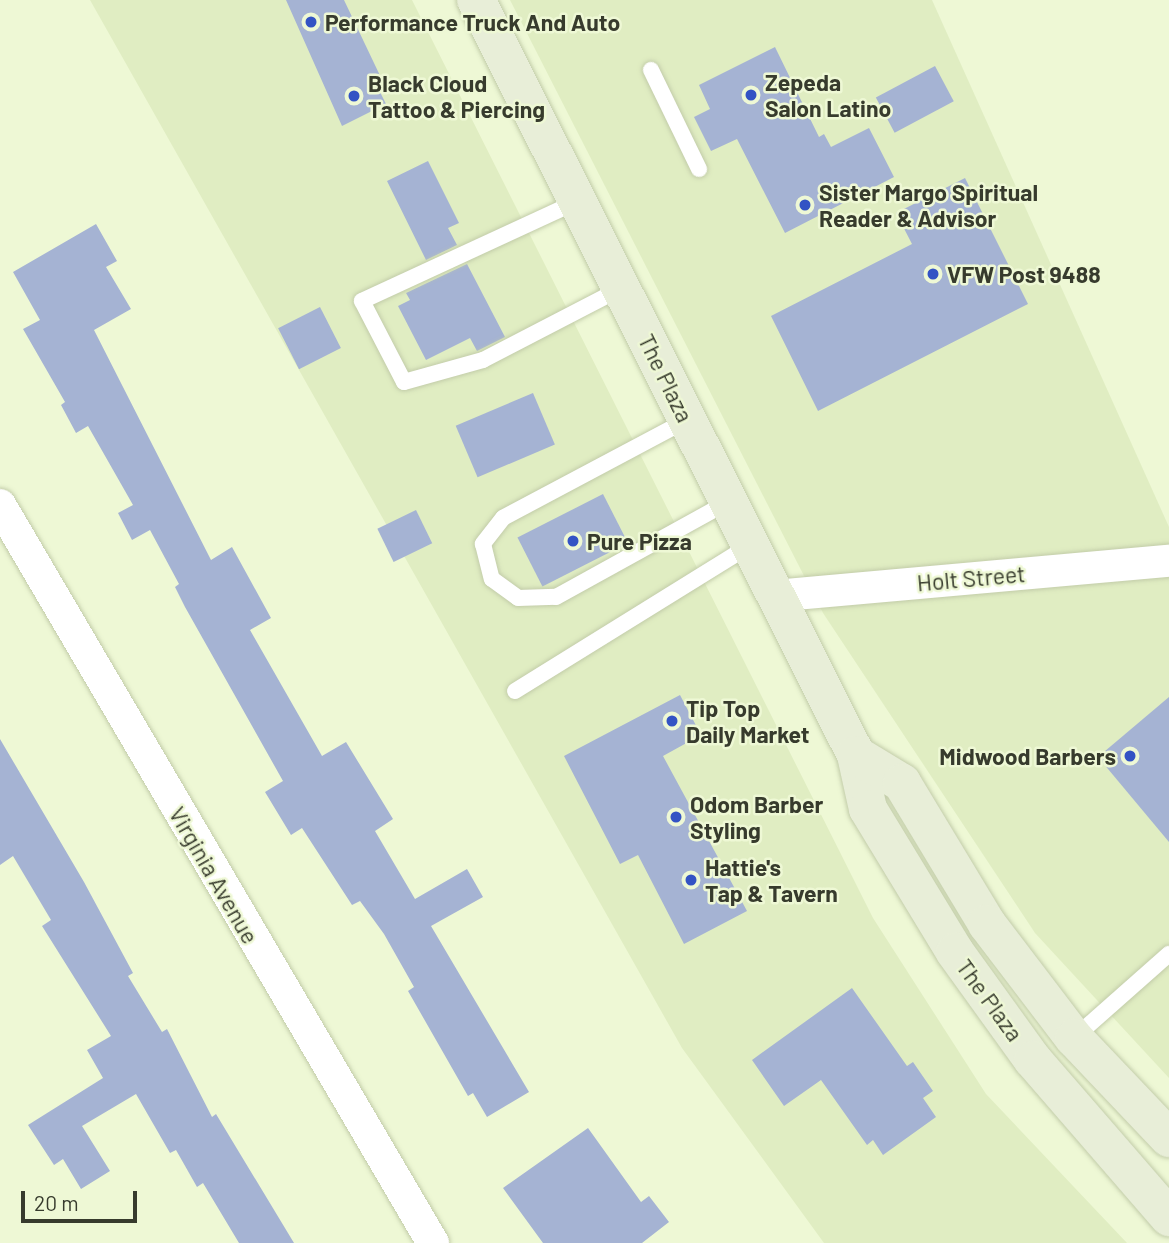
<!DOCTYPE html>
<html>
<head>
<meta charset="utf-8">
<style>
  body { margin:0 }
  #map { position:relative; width:1169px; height:1243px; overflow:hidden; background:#eef8d5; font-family:Barlow,sans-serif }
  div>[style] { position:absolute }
  .built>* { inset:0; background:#e0edc2 }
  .building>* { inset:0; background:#a5b3d3; transform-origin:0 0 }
  .roads { filter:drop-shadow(0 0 2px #c2cca9) drop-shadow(0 0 2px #c2cca9) }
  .service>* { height:16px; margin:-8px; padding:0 8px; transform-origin:8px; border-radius:8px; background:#fff }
  .minor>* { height:32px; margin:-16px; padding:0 16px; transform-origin:16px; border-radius:16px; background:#fff }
  .secondary>* { height:38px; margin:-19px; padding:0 19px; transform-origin:19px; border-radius:19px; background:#e8eed8 }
  .dots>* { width:19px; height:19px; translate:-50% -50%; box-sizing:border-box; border:4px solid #eef8d5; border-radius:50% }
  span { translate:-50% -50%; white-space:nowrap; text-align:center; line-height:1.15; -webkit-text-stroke:5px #eef8d5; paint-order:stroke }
  .poi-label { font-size:23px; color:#373b2d; font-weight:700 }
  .left { translate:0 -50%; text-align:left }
  .right { translate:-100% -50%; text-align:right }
  .street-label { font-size:23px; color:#373b2d }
  .scale { position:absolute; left:21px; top:1191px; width:116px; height:32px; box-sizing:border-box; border:4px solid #373b2d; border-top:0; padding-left:9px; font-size:21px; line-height:24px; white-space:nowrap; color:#373b2d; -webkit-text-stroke:5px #eef8d5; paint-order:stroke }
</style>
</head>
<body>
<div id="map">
  <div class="built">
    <i style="clip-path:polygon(90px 0,412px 0,873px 918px,986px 1094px,1127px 1243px,824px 1243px,682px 1048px)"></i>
    <i style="clip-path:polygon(510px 0,932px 0,1169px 527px,1169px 1078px,1035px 933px,823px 613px)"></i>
  </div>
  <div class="building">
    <i style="clip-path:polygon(286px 0,344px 0,384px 84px,378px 88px,386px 104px,342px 126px)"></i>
    <i style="clip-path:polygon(775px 47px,819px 137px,824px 134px,831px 147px,869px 128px,894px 177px,785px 233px,737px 139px,711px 151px,694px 117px,710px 109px,699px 85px)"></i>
    <i style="left:935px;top:66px;width:40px;height:67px;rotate:62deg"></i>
    <i style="clip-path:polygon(428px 161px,459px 223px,448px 228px,457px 245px,426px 260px,387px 181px)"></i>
    <i style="clip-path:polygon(965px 178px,1028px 304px,818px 411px,771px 316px,912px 244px,896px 213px)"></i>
    <i style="clip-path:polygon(96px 224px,117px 261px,106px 267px,131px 309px,94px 330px,211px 560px,232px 547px,271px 618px,250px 630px,322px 756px,346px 742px,393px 819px,375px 831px,415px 899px,467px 869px,483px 897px,431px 926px,529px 1092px,487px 1117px,473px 1093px,468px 1096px,408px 991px,414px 987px,384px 934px,360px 901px,352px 905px,302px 828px,291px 835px,265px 792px,283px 781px,185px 607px,175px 587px,179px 584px,150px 530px,132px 540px,118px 513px,133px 505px,88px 426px,76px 433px,61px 405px,65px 402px,23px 329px,40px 320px,13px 272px)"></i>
    <i style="clip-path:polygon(467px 264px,505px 337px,477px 351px,470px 338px,426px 360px,398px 306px,410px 300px,406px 293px)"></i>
    <i style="left:320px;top:307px;width:46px;height:47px;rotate:63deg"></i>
    <i style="left:533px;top:393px;width:56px;height:84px;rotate:67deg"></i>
    <i style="left:603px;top:494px;width:55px;height:96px;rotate:63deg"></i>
    <i style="left:416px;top:510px;width:37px;height:43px;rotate:64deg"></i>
    <i style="clip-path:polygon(680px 695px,701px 735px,663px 756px,747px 911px,684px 944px,638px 855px,620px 864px,564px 756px)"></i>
    <i style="clip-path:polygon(1169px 697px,1169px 842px,1098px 757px)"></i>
    <i style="clip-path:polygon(0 739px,84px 882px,133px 973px,128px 976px,162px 1032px,167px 1029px,212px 1117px,216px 1114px,294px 1243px,239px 1243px,203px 1183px,197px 1187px,176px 1150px,170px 1153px,136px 1094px,82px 1126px,110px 1171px,81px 1189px,63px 1159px,54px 1165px,28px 1125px,103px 1078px,87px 1050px,111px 1036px,42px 926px,51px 920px,13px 856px,0 865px)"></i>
    <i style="clip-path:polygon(852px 988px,907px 1066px,913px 1062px,933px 1091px,923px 1098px,936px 1117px,883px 1155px,873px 1140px,867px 1145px,821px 1080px,784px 1106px,752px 1060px)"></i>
    <i style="clip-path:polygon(588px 1128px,641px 1202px,649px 1196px,669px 1222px,642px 1243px,543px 1243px,503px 1188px)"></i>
  </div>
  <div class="roads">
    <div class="service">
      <i style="left:651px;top:70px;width:110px;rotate:64.1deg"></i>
      <i style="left:578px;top:201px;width:238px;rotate:155.2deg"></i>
      <i style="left:362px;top:301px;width:91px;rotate:62.6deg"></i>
      <i style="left:404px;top:382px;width:82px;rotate:-15.6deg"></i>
      <i style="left:483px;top:360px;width:157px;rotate:-27.4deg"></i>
      <i style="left:687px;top:420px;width:208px;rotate:152deg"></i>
      <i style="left:503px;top:518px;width:33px;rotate:128deg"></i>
      <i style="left:483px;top:544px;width:36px;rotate:76deg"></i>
      <i style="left:492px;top:579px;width:32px;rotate:36deg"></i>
      <i style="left:518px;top:598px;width:38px;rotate:-2deg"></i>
      <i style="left:556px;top:597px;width:196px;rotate:-28.9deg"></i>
      <i style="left:515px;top:691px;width:275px;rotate:-31.8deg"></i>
      <i style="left:1074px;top:1038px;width:127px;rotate:-41.5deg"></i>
    </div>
    <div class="minor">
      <i style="left:0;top:505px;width:856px;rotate:59.6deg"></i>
      <i style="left:774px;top:596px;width:397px;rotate:-5.1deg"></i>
    </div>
    <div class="secondary">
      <i style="left:476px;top:0;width:845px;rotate:63.28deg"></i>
      <i style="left:856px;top:755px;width:55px;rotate:77.5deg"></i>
      <i style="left:868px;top:809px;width:167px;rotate:58.7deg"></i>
      <i style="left:955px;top:952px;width:133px;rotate:54.2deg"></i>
      <i style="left:1033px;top:1060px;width:208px;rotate:49.1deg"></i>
      <i style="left:856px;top:755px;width:54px;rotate:31.3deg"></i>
      <i style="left:902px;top:783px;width:165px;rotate:58.9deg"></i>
      <i style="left:987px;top:924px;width:143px;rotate:52.7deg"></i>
      <i style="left:1074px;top:1038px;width:138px;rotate:46.5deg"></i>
    </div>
  </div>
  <div class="dots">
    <i style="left:311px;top:22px;background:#3353c4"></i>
    <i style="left:751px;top:95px;background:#3353c4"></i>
    <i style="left:354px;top:96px;background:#3353c4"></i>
    <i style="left:805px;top:205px;background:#3353c4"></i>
    <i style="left:933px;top:274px;background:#3353c4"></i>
    <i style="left:573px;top:541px;background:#3353c4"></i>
    <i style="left:672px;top:721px;background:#3353c4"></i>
    <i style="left:1130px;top:756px;background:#3353c4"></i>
    <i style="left:676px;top:817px;background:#3353c4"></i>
    <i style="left:691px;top:880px;background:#3353c4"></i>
  </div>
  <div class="poi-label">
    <span class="left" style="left:325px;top:22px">Performance Truck And Auto</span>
    <span class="left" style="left:765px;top:95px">Zepeda<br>Salon Latino</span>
    <span class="left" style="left:368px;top:96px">Black Cloud<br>Tattoo &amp; Piercing</span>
    <span class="left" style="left:819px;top:205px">Sister Margo Spiritual<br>Reader &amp; Advisor</span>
    <span class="left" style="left:947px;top:274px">VFW Post 9488</span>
    <span class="left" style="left:587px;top:541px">Pure Pizza</span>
    <span class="left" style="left:686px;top:721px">Tip Top<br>Daily Market</span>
    <span class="right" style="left:1116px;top:756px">Midwood Barbers</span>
    <span class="left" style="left:690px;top:817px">Odom Barber<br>Styling</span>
    <span class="left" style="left:705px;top:880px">Hattie's<br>Tap &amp; Tavern</span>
  </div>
  <div class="street-label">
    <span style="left:666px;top:378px;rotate:64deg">The Plaza</span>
    <span style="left:971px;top:578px;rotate:-5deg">Holt Street</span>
    <span style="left:214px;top:875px;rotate:60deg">Virginia Avenue</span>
    <span style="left:990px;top:1000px;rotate:54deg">The Plaza</span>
  </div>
  <div class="scale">20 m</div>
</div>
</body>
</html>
